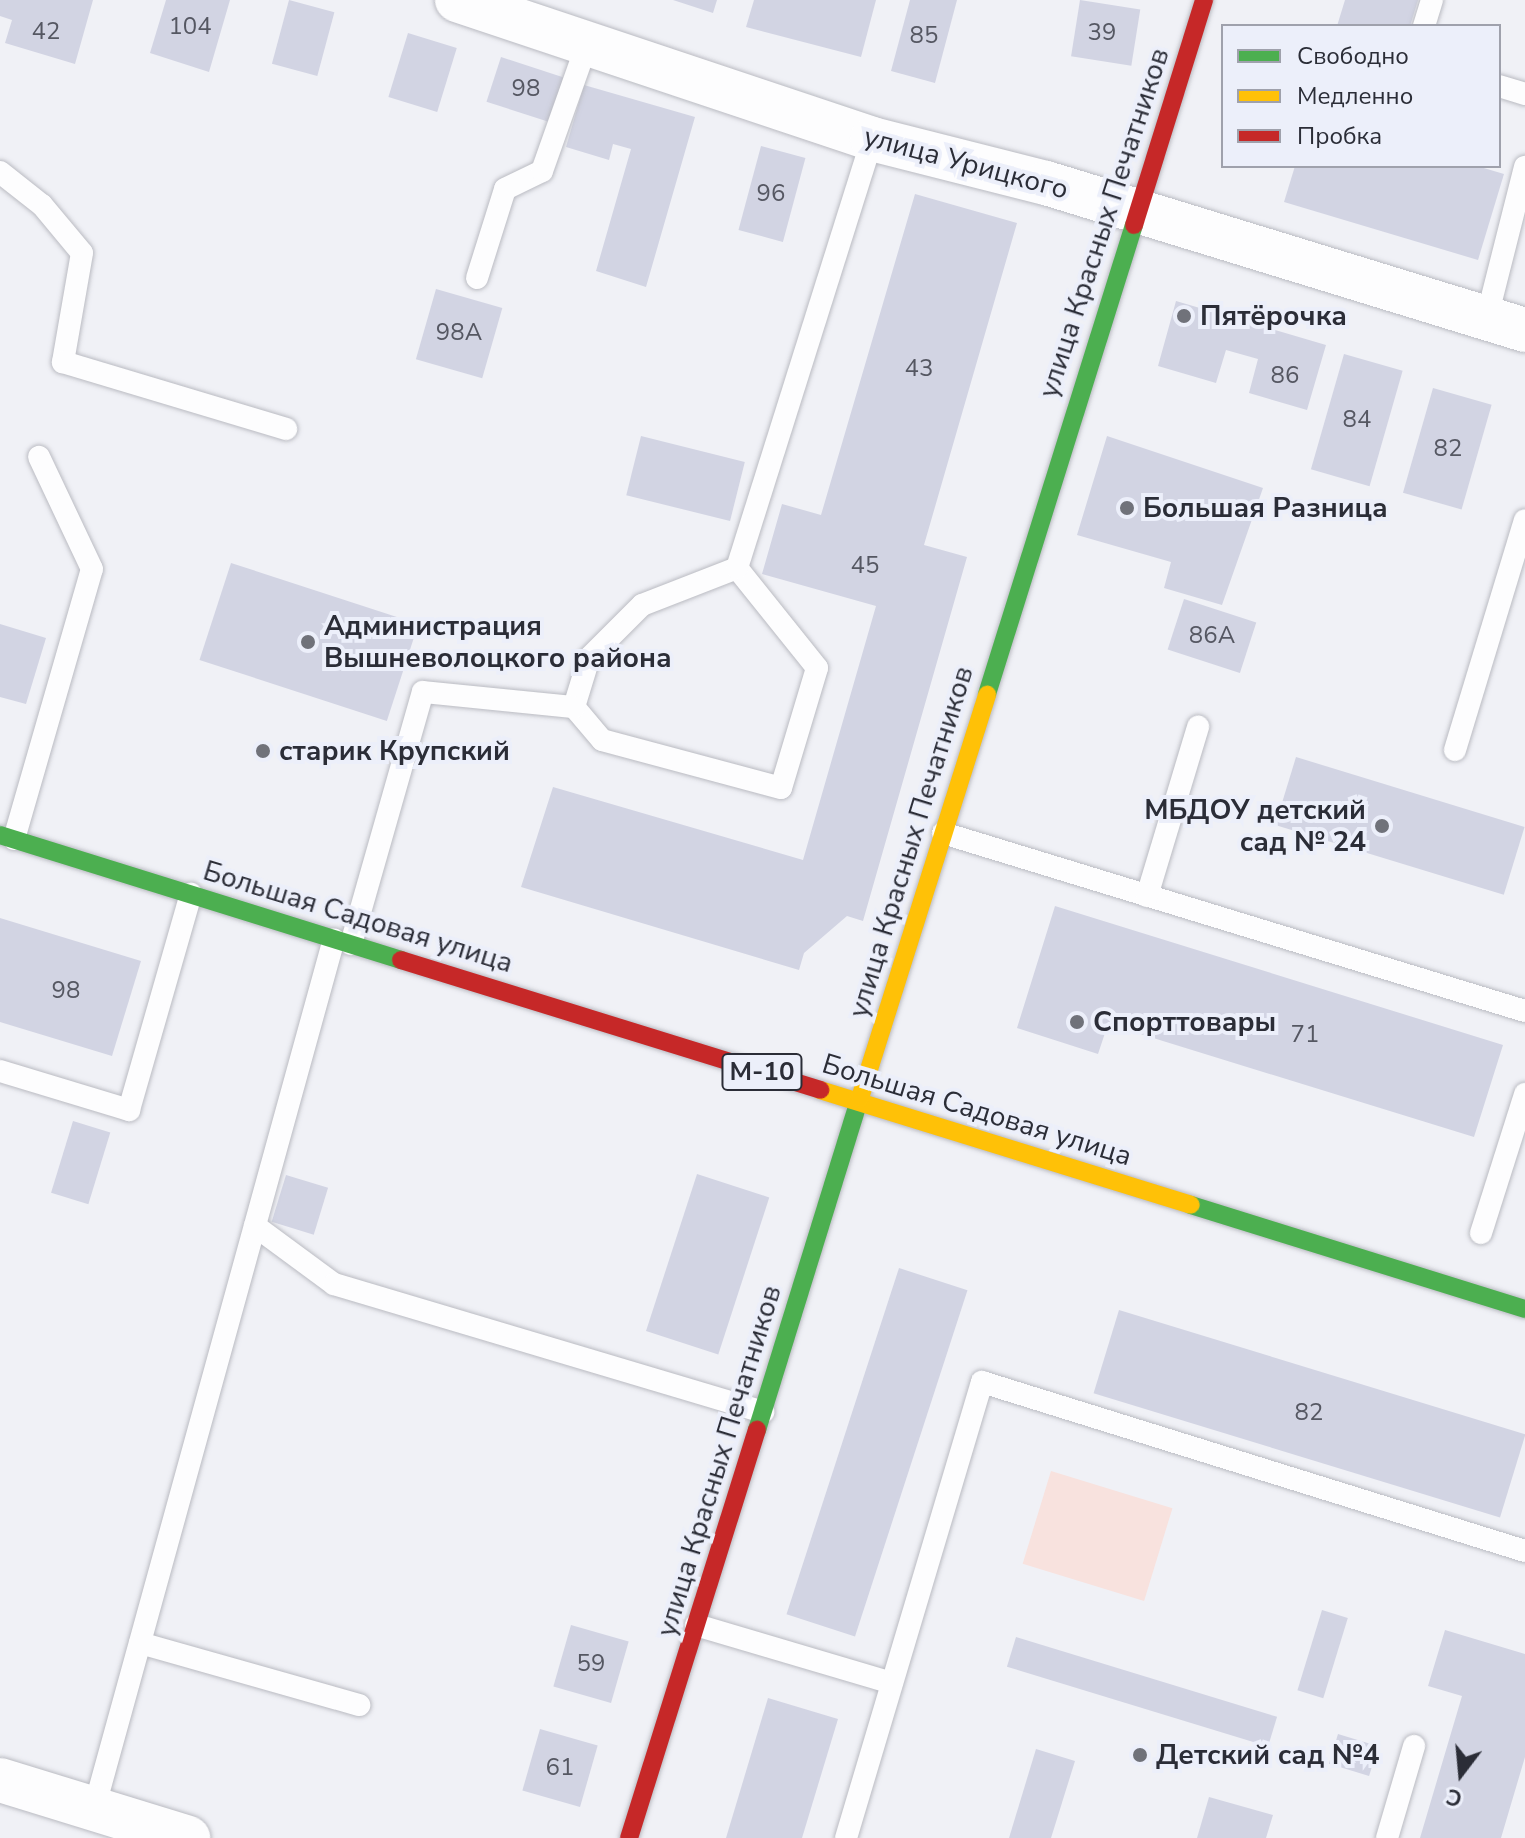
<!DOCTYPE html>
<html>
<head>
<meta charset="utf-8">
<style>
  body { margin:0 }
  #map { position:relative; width:1525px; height:1838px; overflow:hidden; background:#f0f1f6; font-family:"Nunito Sans",sans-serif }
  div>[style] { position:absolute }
  .green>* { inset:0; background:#f8e2de; transform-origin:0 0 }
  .building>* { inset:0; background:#d2d4e3; transform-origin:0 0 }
  .roads { filter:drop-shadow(0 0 2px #babbc2) drop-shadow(0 0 2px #babbc2) }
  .lane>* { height:22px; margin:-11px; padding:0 11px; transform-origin:11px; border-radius:11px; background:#fdfdfe }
  .street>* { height:44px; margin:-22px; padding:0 22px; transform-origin:22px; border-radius:22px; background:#fdfdfe }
  .fast>* { height:18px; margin:-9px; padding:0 9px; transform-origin:9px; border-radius:9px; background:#4caf50 }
  .slow>* { height:18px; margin:-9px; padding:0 9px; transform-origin:9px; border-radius:9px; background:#ffc107 }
  .jam>* { height:18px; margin:-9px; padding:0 9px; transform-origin:9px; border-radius:9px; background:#c62828 }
  .dots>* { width:22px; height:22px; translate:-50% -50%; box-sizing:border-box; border:4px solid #eceffa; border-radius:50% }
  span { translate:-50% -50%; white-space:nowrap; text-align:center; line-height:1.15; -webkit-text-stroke:8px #eceffa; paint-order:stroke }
  .number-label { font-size:24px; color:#555762 }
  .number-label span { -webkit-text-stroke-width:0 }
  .shield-label span { padding:2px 6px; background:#eceffa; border:2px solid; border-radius:6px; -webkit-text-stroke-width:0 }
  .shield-label { font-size:26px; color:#2b2d37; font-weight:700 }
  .street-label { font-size:28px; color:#2b2d37 }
  .poi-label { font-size:28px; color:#2b2d37; font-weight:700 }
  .left { translate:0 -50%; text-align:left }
  .right { translate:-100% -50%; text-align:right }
  .legend { position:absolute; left:1221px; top:24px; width:280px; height:144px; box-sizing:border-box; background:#eceffa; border:2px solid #9fa1ac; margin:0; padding:10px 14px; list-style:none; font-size:24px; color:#2b2d37 }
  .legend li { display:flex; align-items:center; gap:16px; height:40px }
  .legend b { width:40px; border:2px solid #9fa1ac }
  .north { position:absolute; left:1421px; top:1734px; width:80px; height:80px; -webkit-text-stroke:6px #eceffa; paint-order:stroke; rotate:196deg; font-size:22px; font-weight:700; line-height:32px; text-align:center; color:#2b2d37 }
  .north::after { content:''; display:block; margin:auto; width:28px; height:36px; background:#2b2d37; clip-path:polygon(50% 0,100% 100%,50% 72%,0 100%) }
</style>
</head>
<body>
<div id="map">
  <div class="green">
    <i style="left:1051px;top:1471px;width:127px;height:97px;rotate:17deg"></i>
  </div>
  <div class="building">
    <i style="clip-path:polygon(0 0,93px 0,75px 64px,5px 43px,12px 20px,0 16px)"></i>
    <i style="clip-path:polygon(166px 0,230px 0,209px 72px,150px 53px)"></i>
    <i style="left:289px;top:0;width:47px;height:66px;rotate:15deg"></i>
    <i style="clip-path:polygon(673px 0,717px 0,713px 13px)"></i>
    <i style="clip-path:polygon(754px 0,876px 0,861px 57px,746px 27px)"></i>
    <i style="clip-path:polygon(910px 0,957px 0,935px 83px,891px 71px)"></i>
    <i style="left:1080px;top:0;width:61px;height:57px;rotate:9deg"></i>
    <i style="clip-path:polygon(1345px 0,1418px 0,1410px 26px,1337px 26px)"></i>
    <i style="left:408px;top:33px;width:51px;height:67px;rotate:17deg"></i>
    <i style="left:501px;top:57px;width:66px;height:47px;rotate:18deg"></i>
    <i style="clip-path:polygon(584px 85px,695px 117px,646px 287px,596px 271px,631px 149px,613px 144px,609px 160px,566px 147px)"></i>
    <i style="left:761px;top:146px;width:46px;height:87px;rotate:15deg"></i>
    <i style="clip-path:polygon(1295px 166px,1477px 166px,1504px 174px,1478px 260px,1284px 202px)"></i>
    <i style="clip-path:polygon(915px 194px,1017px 223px,924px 545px,967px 557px,863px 921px,847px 916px,804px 953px,799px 970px,521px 887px,553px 787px,803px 860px,876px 606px,762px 574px,782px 504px,821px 515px)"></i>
    <i style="left:436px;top:289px;width:69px;height:73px;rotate:16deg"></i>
    <i style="clip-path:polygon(1176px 301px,1326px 345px,1307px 410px,1249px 393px,1258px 359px,1226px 350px,1216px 383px,1158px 366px)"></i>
    <i style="left:1344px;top:354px;width:61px;height:120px;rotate:16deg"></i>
    <i style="left:1433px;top:388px;width:61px;height:109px;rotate:16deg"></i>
    <i style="left:641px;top:436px;width:107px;height:61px;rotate:14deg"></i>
    <i style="clip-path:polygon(1107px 436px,1263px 488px,1222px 605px,1164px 588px,1171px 562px,1077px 535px)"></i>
    <i style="left:231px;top:563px;width:197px;height:102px;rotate:18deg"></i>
    <i style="left:1184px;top:599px;width:76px;height:53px;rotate:18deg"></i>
    <i style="clip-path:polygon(0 624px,46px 638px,26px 704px,0 697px)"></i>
    <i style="left:1296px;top:757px;width:239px;height:71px;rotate:17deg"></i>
    <i style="clip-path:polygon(1055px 906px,1503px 1045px,1474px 1137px,1108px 1024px,1098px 1054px,1017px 1028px)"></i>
    <i style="clip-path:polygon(0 918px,141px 961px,112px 1056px,0 1022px)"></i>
    <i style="left:73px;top:1121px;width:39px;height:75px;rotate:17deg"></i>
    <i style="left:697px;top:1174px;width:76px;height:165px;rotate:18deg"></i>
    <i style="left:286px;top:1175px;width:44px;height:49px;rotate:17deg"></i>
    <i style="left:899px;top:1268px;width:72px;height:364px;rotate:18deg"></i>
    <i style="left:1119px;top:1310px;width:425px;height:87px;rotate:17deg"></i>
    <i style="left:1322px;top:1610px;width:27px;height:84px;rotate:17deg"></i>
    <i style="left:571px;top:1625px;width:60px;height:64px;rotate:16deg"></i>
    <i style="clip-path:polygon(1445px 1630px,1525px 1654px,1525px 1757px,1501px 1838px,1420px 1838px,1462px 1696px,1428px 1686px)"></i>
    <i style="left:1016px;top:1637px;width:273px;height:31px;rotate:17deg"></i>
    <i style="clip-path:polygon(768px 1698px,838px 1719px,802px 1838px,726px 1838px)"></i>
    <i style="left:540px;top:1729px;width:60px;height:64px;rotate:16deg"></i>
    <i style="left:1338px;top:1734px;width:42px;height:31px;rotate:17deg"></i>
    <i style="clip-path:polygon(1036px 1749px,1075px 1761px,1051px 1838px,1009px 1838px)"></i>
    <i style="clip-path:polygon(1209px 1797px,1273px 1815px,1266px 1838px,1197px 1838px)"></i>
  </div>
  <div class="roads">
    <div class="lane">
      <i style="left:1424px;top:26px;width:27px;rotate:-73deg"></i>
      <i style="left:1499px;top:86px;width:27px;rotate:17deg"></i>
      <i style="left:0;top:172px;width:53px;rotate:38.2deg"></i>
      <i style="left:42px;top:205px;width:62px;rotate:50.2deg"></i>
      <i style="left:82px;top:253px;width:111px;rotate:99.9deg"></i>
      <i style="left:63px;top:362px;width:233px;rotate:16.7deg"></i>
      <i style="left:477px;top:278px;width:93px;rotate:-72.5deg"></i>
      <i style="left:505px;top:189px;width:41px;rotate:-25.9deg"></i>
      <i style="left:542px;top:171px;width:135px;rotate:-70.5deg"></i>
      <i style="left:1487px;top:317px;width:155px;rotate:-75.8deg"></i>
      <i style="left:737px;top:568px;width:128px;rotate:51.3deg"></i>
      <i style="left:817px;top:668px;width:125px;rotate:106.7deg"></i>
      <i style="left:781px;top:788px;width:185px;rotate:-165deg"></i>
      <i style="left:602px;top:740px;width:43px;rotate:-130.3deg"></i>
      <i style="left:574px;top:707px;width:51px;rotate:-73deg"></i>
      <i style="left:589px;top:658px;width:75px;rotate:-45deg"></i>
      <i style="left:642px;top:605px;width:102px;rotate:-21.3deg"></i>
      <i style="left:737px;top:568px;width:450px;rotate:-72.5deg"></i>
      <i style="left:1455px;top:750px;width:240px;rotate:-73.1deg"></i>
      <i style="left:943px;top:833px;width:609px;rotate:17.01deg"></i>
      <i style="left:14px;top:839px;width:281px;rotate:-73.9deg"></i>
      <i style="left:92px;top:569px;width:124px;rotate:-115.3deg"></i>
      <i style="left:1147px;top:896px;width:177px;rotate:-73.2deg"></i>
      <i style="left:351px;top:944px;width:262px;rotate:-74.1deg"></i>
      <i style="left:423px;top:692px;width:152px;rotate:5.7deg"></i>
      <i style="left:0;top:1071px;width:135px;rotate:16.8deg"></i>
      <i style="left:129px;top:1110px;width:225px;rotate:-74deg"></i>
      <i style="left:255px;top:1226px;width:98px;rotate:36.3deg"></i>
      <i style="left:334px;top:1284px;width:448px;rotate:16.6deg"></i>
      <i style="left:1481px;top:1233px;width:146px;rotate:-72.4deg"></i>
      <i style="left:696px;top:1625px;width:204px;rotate:16.5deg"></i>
      <i style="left:140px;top:1643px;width:228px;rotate:15.8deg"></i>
      <i style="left:94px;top:1809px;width:902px;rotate:-74.58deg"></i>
      <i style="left:846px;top:1838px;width:476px;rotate:-73.4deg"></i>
      <i style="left:982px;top:1382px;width:569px;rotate:17.29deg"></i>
      <i style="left:1387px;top:1838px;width:96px;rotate:-73.6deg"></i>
    </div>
    <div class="street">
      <i style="left:457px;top:0;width:438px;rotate:18.5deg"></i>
      <i style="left:872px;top:139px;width:179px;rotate:14.2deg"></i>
      <i style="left:1046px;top:183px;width:501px;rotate:17.06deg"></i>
      <i style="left:0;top:1780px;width:197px;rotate:17.1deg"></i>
    </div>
    <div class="fast">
      <i style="left:987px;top:694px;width:491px;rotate:-72.6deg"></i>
      <i style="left:0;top:835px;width:420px;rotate:17.3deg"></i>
      <i style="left:1191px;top:1205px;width:350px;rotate:17.3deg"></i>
      <i style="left:757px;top:1430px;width:348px;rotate:-72.8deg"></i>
    </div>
    <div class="slow">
      <i style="left:820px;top:1090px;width:388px;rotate:17.2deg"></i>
      <i style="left:860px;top:1098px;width:423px;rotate:-72.5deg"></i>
    </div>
    <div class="jam">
      <i style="left:1134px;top:225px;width:236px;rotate:-72.7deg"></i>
      <i style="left:401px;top:960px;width:439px;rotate:17.2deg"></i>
      <i style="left:629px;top:1838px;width:428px;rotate:-72.6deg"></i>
    </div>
  </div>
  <div class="dots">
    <i style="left:1184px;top:316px;background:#70727a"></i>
    <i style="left:1127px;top:508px;background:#70727a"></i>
    <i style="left:308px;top:642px;background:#70727a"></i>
    <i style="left:263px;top:751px;background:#70727a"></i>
    <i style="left:1382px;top:826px;background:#70727a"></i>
    <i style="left:1077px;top:1022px;background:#70727a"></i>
    <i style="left:1140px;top:1755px;background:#70727a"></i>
  </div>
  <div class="number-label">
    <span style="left:190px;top:27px">104</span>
    <span style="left:46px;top:32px">42</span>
    <span style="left:1102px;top:33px">39</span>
    <span style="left:924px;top:36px">85</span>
    <span style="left:526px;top:89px">98</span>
    <span style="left:771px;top:194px">96</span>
    <span style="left:459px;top:333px">98А</span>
    <span style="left:919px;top:369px">43</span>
    <span style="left:1285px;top:376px">86</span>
    <span style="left:1357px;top:420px">84</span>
    <span style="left:1448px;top:449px">82</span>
    <span style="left:865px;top:566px">45</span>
    <span style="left:1212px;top:636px">86А</span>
    <span style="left:66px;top:991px">98</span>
    <span style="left:1305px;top:1035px">71</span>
    <span style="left:1309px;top:1413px">82</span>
    <span style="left:591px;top:1664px">59</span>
    <span style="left:560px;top:1768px">61</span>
  </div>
  <div class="shield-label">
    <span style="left:762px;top:1072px">М-10</span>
  </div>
  <div class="street-label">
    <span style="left:966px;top:163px;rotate:15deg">улица Урицкого</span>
    <span style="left:1104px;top:223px;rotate:-72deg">улица Красных Печатников</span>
    <span style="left:911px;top:842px;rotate:-73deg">улица Красных Печатников</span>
    <span style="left:358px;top:917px;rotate:17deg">Большая Садовая улица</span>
    <span style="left:977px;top:1110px;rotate:17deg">Большая Садовая улица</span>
    <span style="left:719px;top:1461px;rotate:-73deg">улица Красных Печатников</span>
  </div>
  <div class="poi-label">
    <span class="left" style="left:1200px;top:316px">Пятёрочка</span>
    <span class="left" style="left:1143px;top:508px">Большая Разница</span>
    <span class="left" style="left:324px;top:642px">Администрация<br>Вышневолоцкого района</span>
    <span class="left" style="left:279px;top:751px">старик Крупский</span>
    <span class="right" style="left:1366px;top:826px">МБДОУ детский<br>сад № 24</span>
    <span class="left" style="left:1093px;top:1022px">Спорттовары</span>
    <span class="left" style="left:1156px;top:1755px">Детский сад №4</span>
  </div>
  <ul class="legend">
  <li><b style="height:10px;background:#4caf50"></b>Свободно</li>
  <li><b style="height:10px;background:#ffc107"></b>Медленно</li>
  <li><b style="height:10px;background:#c62828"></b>Пробка</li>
  </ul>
  <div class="north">С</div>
</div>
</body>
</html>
